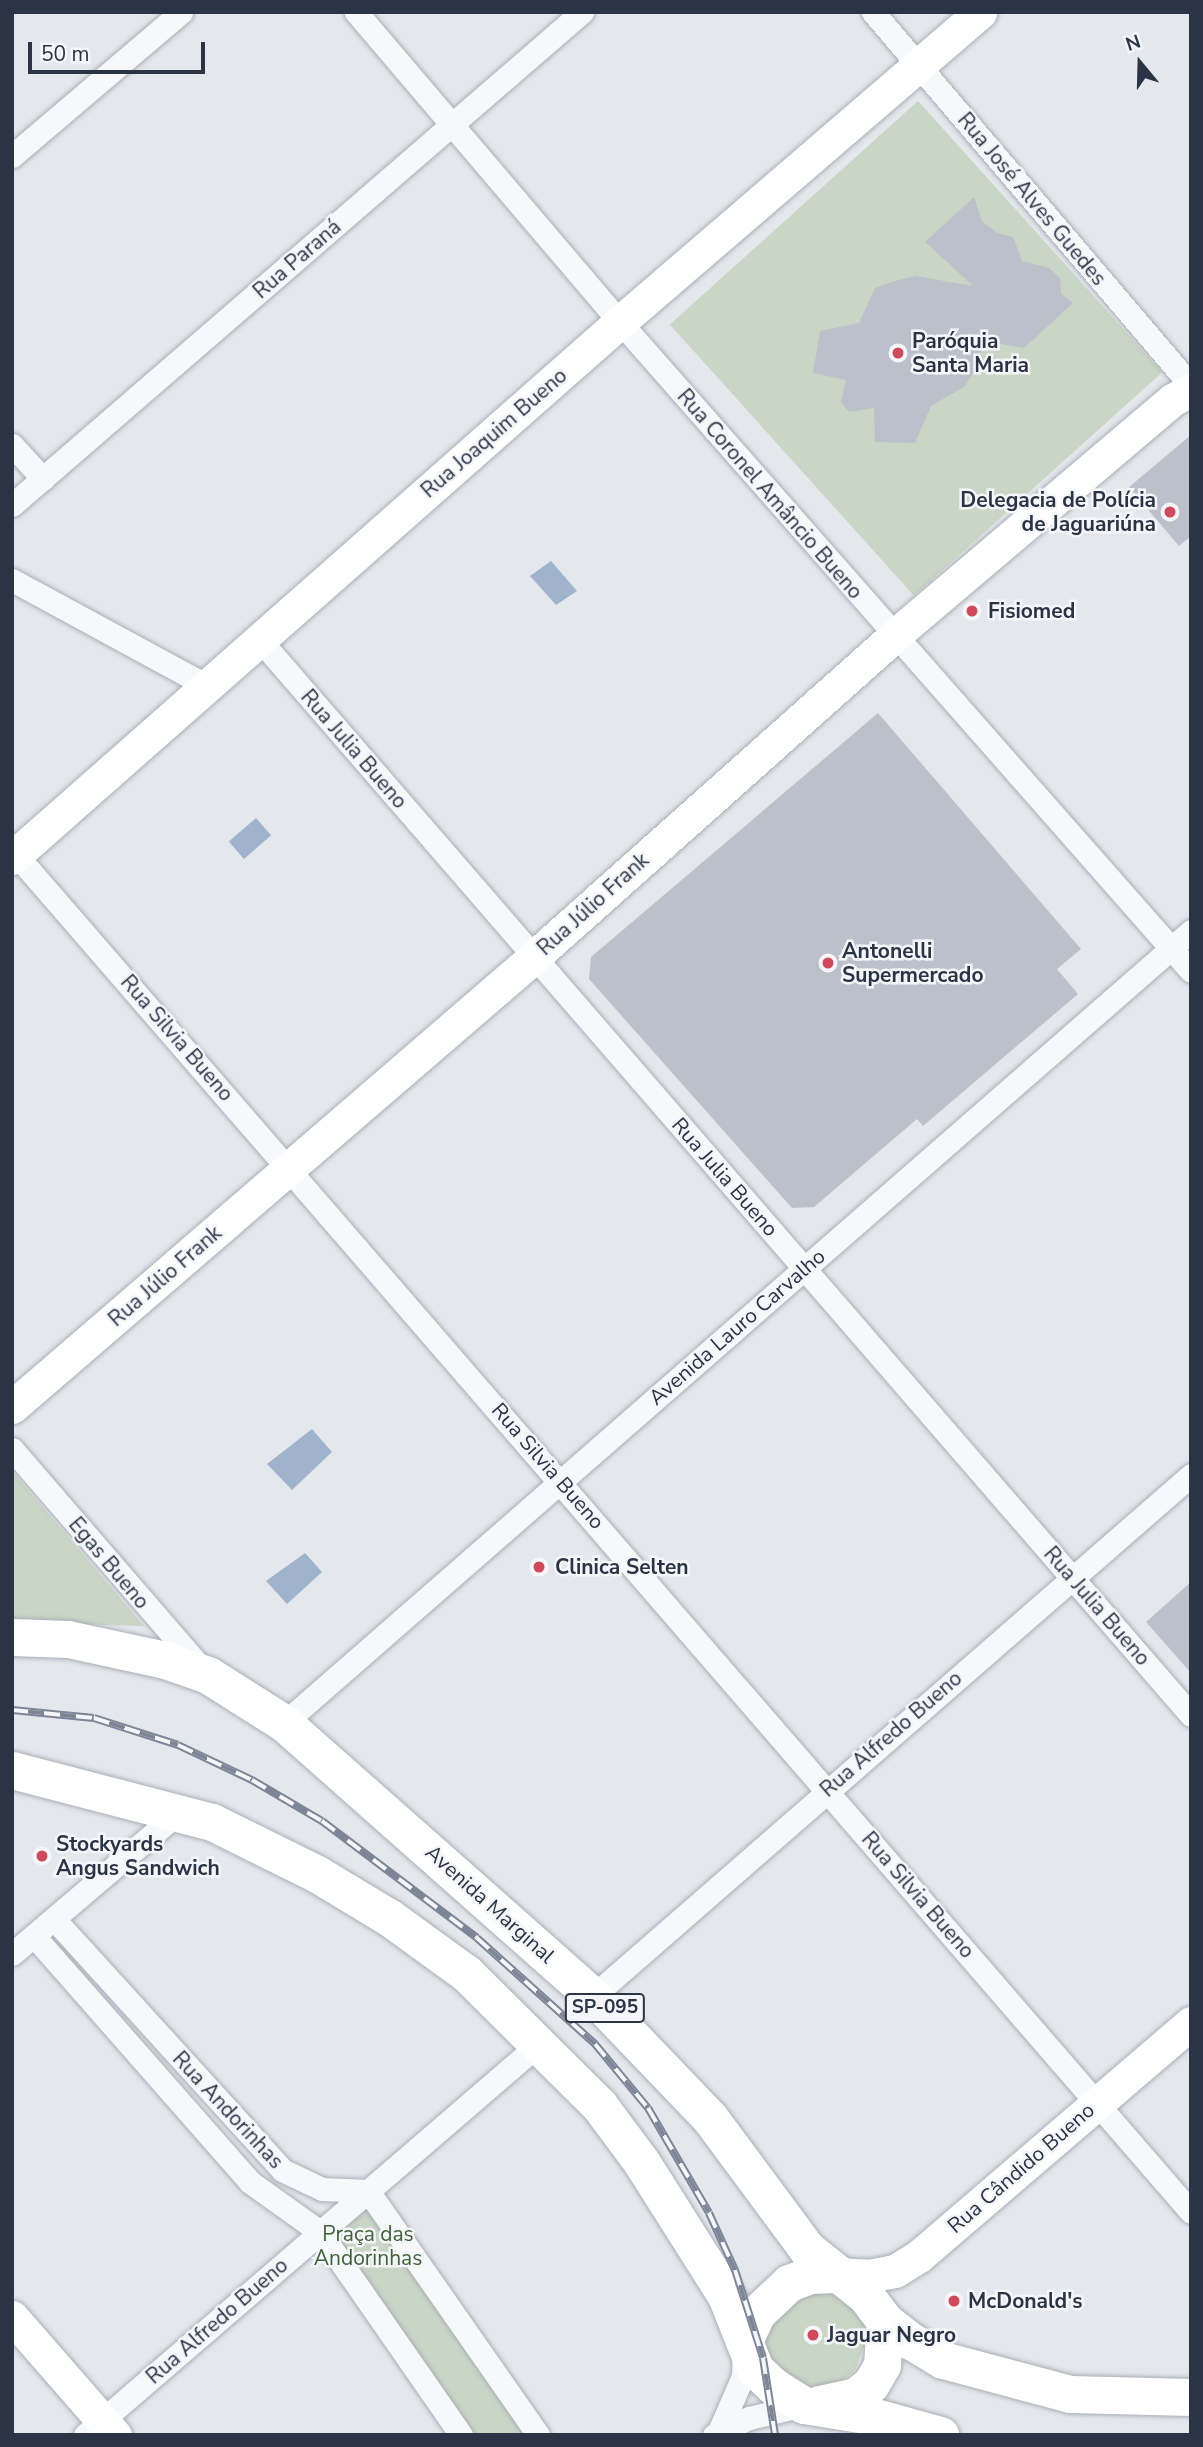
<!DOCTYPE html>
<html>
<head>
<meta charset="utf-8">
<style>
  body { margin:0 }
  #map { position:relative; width:1203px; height:2447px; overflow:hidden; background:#e4e7ec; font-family:"Nunito Sans",sans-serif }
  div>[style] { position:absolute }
  .green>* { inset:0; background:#c9d6c5; transform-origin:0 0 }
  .water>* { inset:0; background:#9fb4cc; transform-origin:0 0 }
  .building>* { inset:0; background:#bbc0ca }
  .roads { filter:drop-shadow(0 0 2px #a9aeb7) drop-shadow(0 0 2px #a9aeb7) }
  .street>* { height:23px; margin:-11.5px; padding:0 11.5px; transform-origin:11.5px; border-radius:11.5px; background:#f7f8fa }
  .secondary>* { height:33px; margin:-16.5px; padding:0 16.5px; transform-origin:16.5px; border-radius:16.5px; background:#fff }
  .primary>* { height:37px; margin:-18.5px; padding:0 18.5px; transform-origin:18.5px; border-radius:18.5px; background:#fff }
  .rail>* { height:8px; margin-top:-4px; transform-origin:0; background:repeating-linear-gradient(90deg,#f4f6f9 0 16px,#7d8696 0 32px); box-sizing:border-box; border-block:2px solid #7d8696 }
  .dots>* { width:19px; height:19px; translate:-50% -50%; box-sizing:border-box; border:4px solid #f4f6f9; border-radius:50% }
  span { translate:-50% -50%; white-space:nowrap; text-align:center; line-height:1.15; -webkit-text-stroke:5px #f4f6f9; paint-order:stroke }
  .shield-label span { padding:2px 5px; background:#f4f6f9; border:2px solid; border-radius:5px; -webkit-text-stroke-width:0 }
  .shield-label { font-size:19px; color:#2b3445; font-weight:700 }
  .street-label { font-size:21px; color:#2b3445 }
  .poi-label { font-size:21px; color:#2b3445; font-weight:700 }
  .left { translate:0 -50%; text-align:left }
  .right { translate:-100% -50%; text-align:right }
  .park-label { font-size:21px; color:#3f6138 }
  .frame { position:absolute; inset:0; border:14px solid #2b3445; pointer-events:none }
  .north { position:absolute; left:1105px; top:28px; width:70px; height:70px; -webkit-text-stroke:5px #f4f6f9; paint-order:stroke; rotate:341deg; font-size:19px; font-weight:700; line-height:28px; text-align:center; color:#2b3445 }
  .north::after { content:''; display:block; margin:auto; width:24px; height:32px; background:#2b3445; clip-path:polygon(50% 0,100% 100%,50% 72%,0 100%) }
  .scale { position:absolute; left:28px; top:42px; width:177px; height:32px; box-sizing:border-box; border:4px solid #2b3445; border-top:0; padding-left:9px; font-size:21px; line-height:24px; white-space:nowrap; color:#2b3445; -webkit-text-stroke:5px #f4f6f9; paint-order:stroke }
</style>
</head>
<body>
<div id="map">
  <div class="green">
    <i style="left:918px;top:101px;width:365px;height:334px;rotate:48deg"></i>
    <i style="clip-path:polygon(12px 1471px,144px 1626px,12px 1623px)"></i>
    <i style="clip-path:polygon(368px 2200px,531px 2435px,471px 2435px,327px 2233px)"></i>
    <i style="clip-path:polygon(815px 2285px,847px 2295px,865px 2323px,867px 2339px,855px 2370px,842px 2381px,808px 2389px,777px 2373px,763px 2341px,764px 2324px)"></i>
  </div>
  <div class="water">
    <i style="clip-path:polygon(551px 561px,577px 591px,556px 605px,530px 576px)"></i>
    <i style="left:256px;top:818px;width:23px;height:36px;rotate:49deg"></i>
    <i style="clip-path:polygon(312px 1429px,332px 1452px,292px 1490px,267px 1464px)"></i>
    <i style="clip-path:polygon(305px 1553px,322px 1572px,287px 1604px,266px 1581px)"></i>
  </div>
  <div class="building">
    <i style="clip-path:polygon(974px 197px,982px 221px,997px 233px,1013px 237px,1022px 261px,1049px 268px,1060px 278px,1061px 294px,1073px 303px,1024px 348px,983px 341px,978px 366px,964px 387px,931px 406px,915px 443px,875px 442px,874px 408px,849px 412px,841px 402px,846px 380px,813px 373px,820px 331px,859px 323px,875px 288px,891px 282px,916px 276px,973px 286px,925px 242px)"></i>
    <i style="clip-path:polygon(1191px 435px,1191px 536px,1179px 546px,1129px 487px)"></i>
    <i style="clip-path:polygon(878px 713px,1081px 949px,1057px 969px,1078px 994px,923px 1126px,917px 1119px,814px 1207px,792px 1208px,589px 979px,591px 957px)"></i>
    <i style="clip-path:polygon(1191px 1582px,1191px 1673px,1146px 1622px)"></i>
  </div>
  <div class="roads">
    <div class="street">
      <i style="left:356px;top:12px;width:407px;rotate:49.6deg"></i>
      <i style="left:620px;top:322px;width:864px;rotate:48.66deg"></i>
      <i style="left:873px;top:12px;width:491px;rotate:49.6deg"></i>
      <i style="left:12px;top:156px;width:222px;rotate:-40.4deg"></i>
      <i style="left:12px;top:445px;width:46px;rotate:47.6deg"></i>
      <i style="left:12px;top:505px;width:754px;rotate:-40.86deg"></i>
      <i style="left:12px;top:580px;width:222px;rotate:28.5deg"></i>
      <i style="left:260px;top:640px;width:1422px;rotate:49.11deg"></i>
      <i style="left:12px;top:850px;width:1801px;rotate:49.12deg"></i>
      <i style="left:12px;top:1449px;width:289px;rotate:49.2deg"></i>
      <i style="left:284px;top:1723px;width:1204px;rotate:-41.13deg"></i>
      <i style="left:54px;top:1919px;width:339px;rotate:47.7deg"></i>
      <i style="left:282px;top:2170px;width:44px;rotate:25.4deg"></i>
      <i style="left:322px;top:2189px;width:46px;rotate:2.5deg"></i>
      <i style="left:368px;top:2191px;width:297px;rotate:55.1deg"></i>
      <i style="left:34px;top:1936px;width:327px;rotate:48.7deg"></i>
      <i style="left:250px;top:2182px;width:86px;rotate:35.5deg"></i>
      <i style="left:320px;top:2232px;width:247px;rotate:55.2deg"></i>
      <i style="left:12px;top:1954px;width:219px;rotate:-40.4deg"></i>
      <i style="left:593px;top:1996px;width:793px;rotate:-41.06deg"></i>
      <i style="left:719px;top:2431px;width:60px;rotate:-66.4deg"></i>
      <i style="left:743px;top:2376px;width:25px;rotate:-88deg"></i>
      <i style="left:85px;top:2435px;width:601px;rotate:-40.75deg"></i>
      <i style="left:714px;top:2435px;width:39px;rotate:-26deg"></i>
      <i style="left:749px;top:2418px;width:57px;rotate:-13.3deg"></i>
    </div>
    <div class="secondary">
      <i style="left:12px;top:858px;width:811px;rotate:-41.4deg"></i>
      <i style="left:620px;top:322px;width:475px;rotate:-40.7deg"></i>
      <i style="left:12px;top:1407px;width:689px;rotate:-40.76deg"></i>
      <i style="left:534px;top:957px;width:482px;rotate:-41.7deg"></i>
      <i style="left:894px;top:636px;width:365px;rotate:-40.3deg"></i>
      <i style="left:1172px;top:400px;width:21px;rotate:-28deg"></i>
      <i style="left:836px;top:2274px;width:33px;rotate:3deg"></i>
      <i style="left:869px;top:2276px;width:26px;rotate:-11deg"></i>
      <i style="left:895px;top:2271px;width:28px;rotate:-32deg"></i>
      <i style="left:919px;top:2256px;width:358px;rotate:-40.6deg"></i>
      <i style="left:12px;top:2317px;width:157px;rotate:48.9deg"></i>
    </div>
    <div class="primary">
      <i style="left:12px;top:1637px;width:56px;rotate:2deg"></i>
      <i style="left:68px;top:1639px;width:99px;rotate:12.2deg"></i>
      <i style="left:165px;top:1660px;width:46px;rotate:19.2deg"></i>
      <i style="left:208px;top:1675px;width:90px;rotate:32.3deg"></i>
      <i style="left:284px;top:1723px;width:412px;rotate:41.5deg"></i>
      <i style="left:593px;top:1996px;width:169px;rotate:46.2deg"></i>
      <i style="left:710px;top:2118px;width:163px;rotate:53.5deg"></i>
      <i style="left:807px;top:2249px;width:75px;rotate:38.5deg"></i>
      <i style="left:866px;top:2296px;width:31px;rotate:53deg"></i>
      <i style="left:885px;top:2321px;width:33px;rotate:38deg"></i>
      <i style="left:911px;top:2341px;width:37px;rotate:31deg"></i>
      <i style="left:943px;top:2360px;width:131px;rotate:15deg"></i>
      <i style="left:1070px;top:2394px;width:121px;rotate:1.4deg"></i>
      <i style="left:12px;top:1770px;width:207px;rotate:14.6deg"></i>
      <i style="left:212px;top:1822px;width:117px;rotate:26.3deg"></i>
      <i style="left:317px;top:1874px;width:85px;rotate:31.1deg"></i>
      <i style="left:390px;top:1918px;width:95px;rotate:36deg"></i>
      <i style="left:467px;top:1974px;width:186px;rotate:44.8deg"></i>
      <i style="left:599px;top:2105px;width:72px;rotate:53.4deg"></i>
      <i style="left:642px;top:2163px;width:157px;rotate:57.7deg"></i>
      <i style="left:726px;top:2296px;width:79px;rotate:68.3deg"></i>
      <i style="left:755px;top:2369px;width:25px;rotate:43deg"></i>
      <i style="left:773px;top:2386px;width:36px;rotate:32deg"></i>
      <i style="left:804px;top:2405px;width:69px;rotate:9.2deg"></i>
      <i style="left:872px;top:2416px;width:71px;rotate:15.6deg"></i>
      <i style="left:744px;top:2341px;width:31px;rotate:-65deg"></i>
      <i style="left:757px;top:2313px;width:44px;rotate:-43.2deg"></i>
      <i style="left:789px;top:2283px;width:22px;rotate:-21deg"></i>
      <i style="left:810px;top:2275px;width:26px;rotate:-2deg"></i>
      <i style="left:819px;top:2404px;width:38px;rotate:-12deg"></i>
      <i style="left:856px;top:2396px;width:19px;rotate:-39deg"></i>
      <i style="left:871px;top:2384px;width:22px;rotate:-60deg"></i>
      <i style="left:882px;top:2365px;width:44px;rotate:-86.1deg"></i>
    </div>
  </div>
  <div class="rail">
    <i style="left:12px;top:1710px;width:82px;rotate:5.6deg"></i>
    <i style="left:94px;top:1718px;width:88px;rotate:17.8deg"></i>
    <i style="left:178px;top:1745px;width:82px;rotate:25.3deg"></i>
    <i style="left:252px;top:1780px;width:81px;rotate:30.4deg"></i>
    <i style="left:322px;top:1821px;width:194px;rotate:37deg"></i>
    <i style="left:477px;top:1938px;width:159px;rotate:41.9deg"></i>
    <i style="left:595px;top:2044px;width:83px;rotate:50.4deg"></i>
    <i style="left:648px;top:2108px;width:121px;rotate:59.8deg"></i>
    <i style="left:709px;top:2213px;width:63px;rotate:65.5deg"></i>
    <i style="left:735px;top:2270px;width:92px;rotate:72.3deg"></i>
    <i style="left:763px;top:2358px;width:78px;rotate:81.1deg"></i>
  </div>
  <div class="dots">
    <i style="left:898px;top:353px;background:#d1495b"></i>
    <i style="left:1170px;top:512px;background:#d1495b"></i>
    <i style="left:972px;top:611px;background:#d1495b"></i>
    <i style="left:828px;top:963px;background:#d1495b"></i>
    <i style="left:539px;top:1567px;background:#d1495b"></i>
    <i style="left:42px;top:1856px;background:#d1495b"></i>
    <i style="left:954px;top:2301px;background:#d1495b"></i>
    <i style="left:813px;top:2335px;background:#d1495b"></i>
  </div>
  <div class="shield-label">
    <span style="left:605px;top:2008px">SP-095</span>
  </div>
  <div class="street-label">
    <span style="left:1032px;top:199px;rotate:50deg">Rua José Alves Guedes</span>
    <span style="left:297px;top:259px;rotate:-41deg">Rua Paraná</span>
    <span style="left:494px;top:433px;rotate:-41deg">Rua Joaquim Bueno</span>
    <span style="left:770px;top:494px;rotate:49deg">Rua Coronel Amâncio Bueno</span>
    <span style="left:354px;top:749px;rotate:49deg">Rua Julia Bueno</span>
    <span style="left:593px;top:904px;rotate:-42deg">Rua Júlio Frank</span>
    <span style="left:177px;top:1038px;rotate:49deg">Rua Silvia Bueno</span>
    <span style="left:725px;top:1177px;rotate:49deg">Rua Julia Bueno</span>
    <span style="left:165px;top:1276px;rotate:-41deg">Rua Júlio Frank</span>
    <span style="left:737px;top:1327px;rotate:-41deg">Avenida Lauro Carvalho</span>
    <span style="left:548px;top:1466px;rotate:49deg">Rua Silvia Bueno</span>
    <span style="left:109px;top:1563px;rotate:50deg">Egas Bueno</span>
    <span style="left:1097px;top:1606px;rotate:49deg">Rua Julia Bueno</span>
    <span style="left:891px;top:1734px;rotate:-41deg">Rua Alfredo Bueno</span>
    <span style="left:918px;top:1895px;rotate:49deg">Rua Silvia Bueno</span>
    <span style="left:490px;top:1904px;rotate:42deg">Avenida Marginal</span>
    <span style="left:228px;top:2110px;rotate:47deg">Rua Andorinhas</span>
    <span style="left:1021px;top:2168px;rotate:-41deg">Rua Cândido Bueno</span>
    <span style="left:217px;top:2321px;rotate:-41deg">Rua Alfredo Bueno</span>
  </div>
  <div class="poi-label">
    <span class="left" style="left:912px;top:353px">Paróquia<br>Santa Maria</span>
    <span class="right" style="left:1156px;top:512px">Delegacia de Polícia<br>de Jaguariúna</span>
    <span class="left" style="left:988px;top:611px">Fisiomed</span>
    <span class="left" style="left:842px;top:963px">Antonelli<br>Supermercado</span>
    <span class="left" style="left:555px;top:1567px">Clinica Selten</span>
    <span class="left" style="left:56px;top:1856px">Stockyards<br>Angus Sandwich</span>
    <span class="left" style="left:968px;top:2301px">McDonald's</span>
    <span class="left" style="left:827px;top:2335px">Jaguar Negro</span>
  </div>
  <div class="park-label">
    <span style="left:368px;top:2246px">Praça das<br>Andorinhas</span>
  </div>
  <div class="frame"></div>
  <div class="north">N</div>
  <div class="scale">50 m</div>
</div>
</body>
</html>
